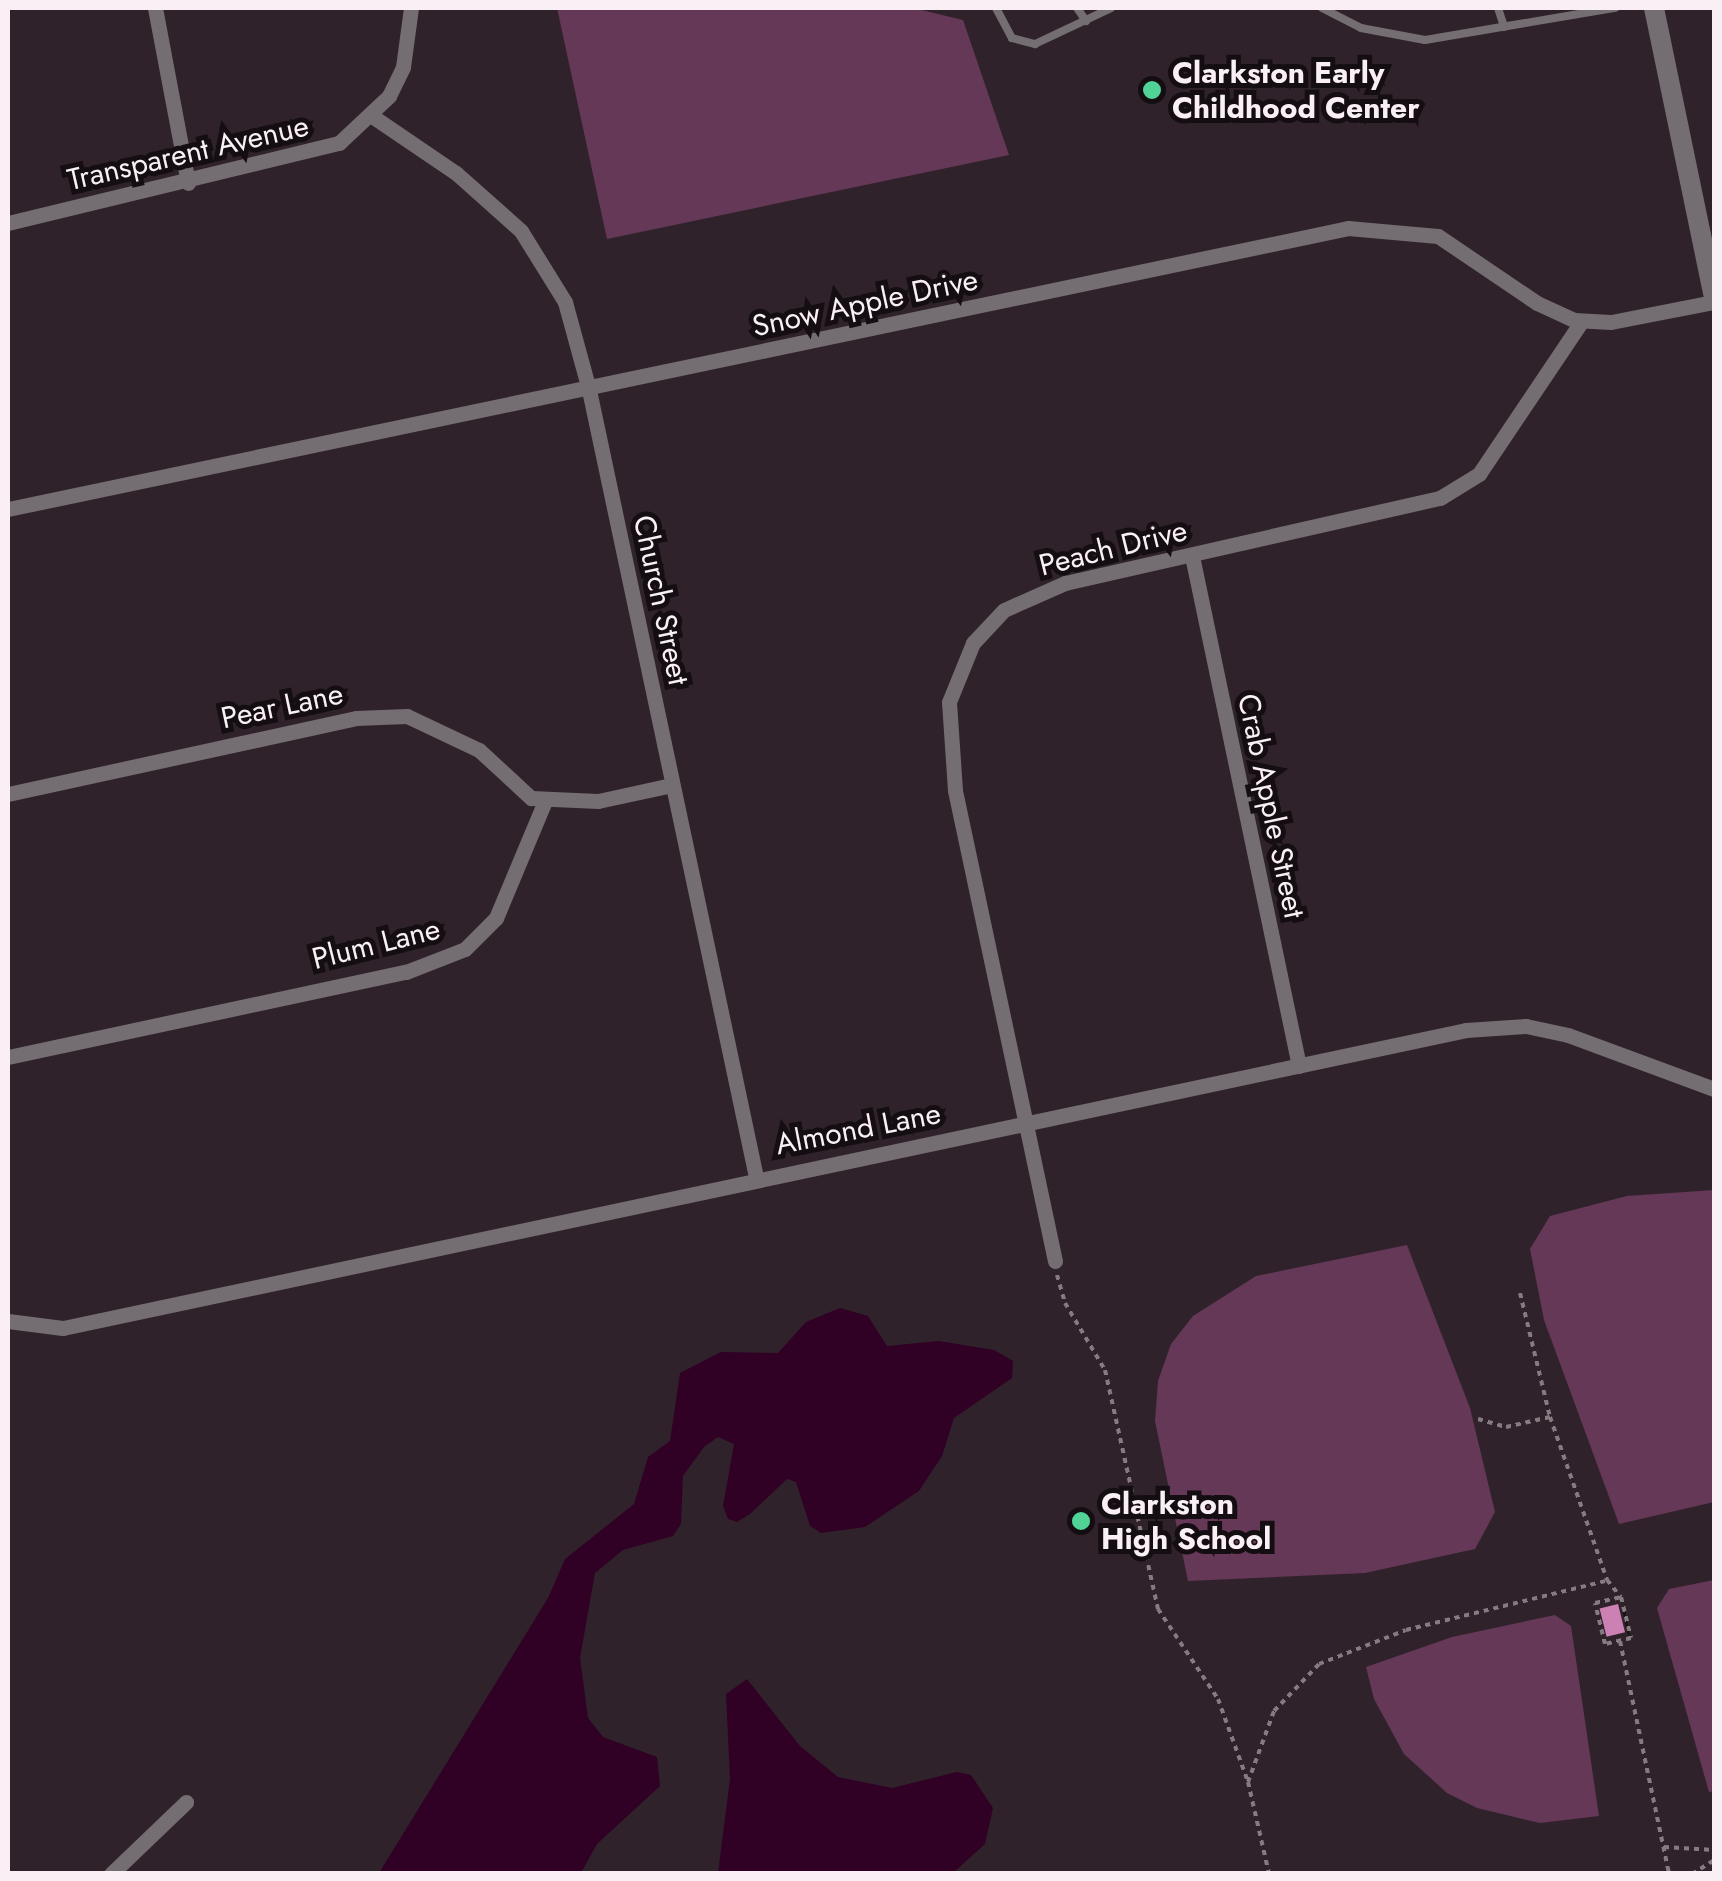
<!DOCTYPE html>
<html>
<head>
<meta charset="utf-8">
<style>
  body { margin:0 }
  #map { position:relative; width:1722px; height:1881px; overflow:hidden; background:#30222b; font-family:Jost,sans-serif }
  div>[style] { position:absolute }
  .green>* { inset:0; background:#653857 }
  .water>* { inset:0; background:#300025 }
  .shadow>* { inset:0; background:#0007 }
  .building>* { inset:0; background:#cc80b3; transform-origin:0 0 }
  .path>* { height:4px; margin-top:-2px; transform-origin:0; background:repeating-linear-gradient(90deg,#877b82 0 5px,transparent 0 10px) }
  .service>* { height:8px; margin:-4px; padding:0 4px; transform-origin:4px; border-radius:4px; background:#746d71 }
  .minor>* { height:15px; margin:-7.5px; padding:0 7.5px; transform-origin:7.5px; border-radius:7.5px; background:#746d71 }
  .tertiary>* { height:20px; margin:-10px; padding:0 10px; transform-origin:10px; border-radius:10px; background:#746d71 }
  .dots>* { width:28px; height:28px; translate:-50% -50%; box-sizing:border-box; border:5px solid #140d11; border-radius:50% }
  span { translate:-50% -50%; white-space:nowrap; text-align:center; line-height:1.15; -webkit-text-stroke:10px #140d11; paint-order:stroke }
  .poi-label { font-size:30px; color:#f9eff5; font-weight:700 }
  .left { translate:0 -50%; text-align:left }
  .street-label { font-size:30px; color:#f9eff5 }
  .frame { position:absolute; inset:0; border:10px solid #f9eff5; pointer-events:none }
</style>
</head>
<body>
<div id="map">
  <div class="green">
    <i style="clip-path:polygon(557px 8px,913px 8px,963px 20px,1009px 155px,607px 239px)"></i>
    <i style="clip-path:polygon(1714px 1190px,1714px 1502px,1619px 1524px,1544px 1320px,1530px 1249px,1550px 1216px,1627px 1196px)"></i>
    <i style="clip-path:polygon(1407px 1245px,1470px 1408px,1495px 1512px,1475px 1549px,1365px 1573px,1188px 1581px,1155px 1421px,1158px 1381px,1171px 1344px,1193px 1316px,1256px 1276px)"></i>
    <i style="clip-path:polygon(1714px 1580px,1714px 1791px,1709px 1792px,1657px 1608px,1669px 1589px)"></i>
    <i style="clip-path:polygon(1555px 1615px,1571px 1626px,1599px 1816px,1540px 1823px,1477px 1808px,1447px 1793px,1404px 1754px,1374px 1699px,1366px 1667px,1452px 1637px)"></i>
  </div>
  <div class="water">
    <i style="clip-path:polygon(840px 1308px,868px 1316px,887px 1346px,939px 1341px,994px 1350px,1013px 1361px,1012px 1378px,954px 1418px,942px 1456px,919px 1491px,865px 1527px,821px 1533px,810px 1526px,796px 1482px,787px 1479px,750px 1514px,737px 1522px,728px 1519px,723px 1506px,734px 1444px,718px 1437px,704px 1447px,683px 1476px,681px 1524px,673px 1536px,623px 1550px,595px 1573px,580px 1658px,588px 1718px,603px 1737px,657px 1757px,660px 1786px,597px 1844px,581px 1873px,379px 1873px,548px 1598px,565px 1559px,634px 1504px,648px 1457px,670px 1441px,680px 1373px,721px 1352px,778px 1353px,806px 1322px)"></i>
    <i style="clip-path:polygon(747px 1679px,800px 1746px,838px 1777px,892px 1788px,957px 1772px,971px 1775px,993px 1808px,985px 1844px,953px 1873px,718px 1873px,730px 1779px,726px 1694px)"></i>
  </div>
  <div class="shadow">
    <i style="clip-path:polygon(1622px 1609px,1625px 1610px,1630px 1635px,1628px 1636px)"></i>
  </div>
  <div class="building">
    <i style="left:1618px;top:1604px;width:29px;height:19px;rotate:76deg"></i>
  </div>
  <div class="path">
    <i style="left:1057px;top:1275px;width:29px;rotate:74deg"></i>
    <i style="left:1065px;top:1303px;width:78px;rotate:59.2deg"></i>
    <i style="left:1105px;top:1370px;width:245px;rotate:77.5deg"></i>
    <i style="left:1158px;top:1609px;width:108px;rotate:56.3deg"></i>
    <i style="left:1218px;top:1699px;width:88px;rotate:70.1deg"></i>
    <i style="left:1248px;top:1782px;width:94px;rotate:77.1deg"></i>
    <i style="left:1520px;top:1293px;width:128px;rotate:76.4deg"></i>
    <i style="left:1550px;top:1417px;width:173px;rotate:70.7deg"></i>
    <i style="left:1607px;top:1580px;width:22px;rotate:51deg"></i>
    <i style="left:1621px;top:1597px;width:42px;rotate:76.3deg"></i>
    <i style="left:1631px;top:1638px;width:27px;rotate:167deg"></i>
    <i style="left:1605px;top:1644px;width:42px;rotate:-103.7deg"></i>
    <i style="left:1595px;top:1603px;width:27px;rotate:-13deg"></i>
    <i style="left:1478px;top:1419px;width:29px;rotate:16deg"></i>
    <i style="left:1506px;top:1427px;width:45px;rotate:-12.8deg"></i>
    <i style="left:1620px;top:1641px;width:238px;rotate:78.1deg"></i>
    <i style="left:1248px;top:1782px;width:76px;rotate:-69.9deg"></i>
    <i style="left:1274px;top:1711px;width:65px;rotate:-46.2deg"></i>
    <i style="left:1319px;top:1664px;width:93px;rotate:-21.3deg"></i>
    <i style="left:1406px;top:1630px;width:205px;rotate:-13.8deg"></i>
    <i style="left:1664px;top:1847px;width:50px;rotate:3.4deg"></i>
    <i style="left:1692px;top:1874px;width:26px;rotate:-32deg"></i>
  </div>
  <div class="service">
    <i style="left:996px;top:8px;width:34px;rotate:62deg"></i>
    <i style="left:1012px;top:38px;width:24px;rotate:15deg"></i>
    <i style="left:1035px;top:44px;width:84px;rotate:-25.3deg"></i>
    <i style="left:1077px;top:8px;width:16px;rotate:55deg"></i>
    <i style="left:1322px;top:8px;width:44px;rotate:27.1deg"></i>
    <i style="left:1361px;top:28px;width:65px;rotate:10.6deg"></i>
    <i style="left:1425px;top:40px;width:193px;rotate:-9.6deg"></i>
    <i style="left:1498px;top:8px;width:20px;rotate:72deg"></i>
  </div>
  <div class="minor">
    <i style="left:155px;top:8px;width:178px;rotate:79.3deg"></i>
    <i style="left:372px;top:116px;width:102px;rotate:34.2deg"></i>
    <i style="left:456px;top:173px;width:87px;rotate:41.7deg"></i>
    <i style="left:521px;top:231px;width:84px;rotate:58.2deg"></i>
    <i style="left:565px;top:302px;width:91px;rotate:74.7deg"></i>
    <i style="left:589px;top:390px;width:805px;rotate:78.02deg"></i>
    <i style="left:8px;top:223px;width:341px;rotate:-13.6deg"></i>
    <i style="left:339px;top:143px;width:69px;rotate:-43.2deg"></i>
    <i style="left:389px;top:96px;width:32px;rotate:-64deg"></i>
    <i style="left:403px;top:67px;width:60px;rotate:-82.3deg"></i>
    <i style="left:8px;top:509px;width:1369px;rotate:-11.84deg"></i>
    <i style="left:1348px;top:228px;width:90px;rotate:5.1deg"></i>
    <i style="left:1438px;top:236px;width:120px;rotate:34.1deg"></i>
    <i style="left:1537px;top:303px;width:41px;rotate:24.7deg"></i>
    <i style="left:1574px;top:320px;width:37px;rotate:3deg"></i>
    <i style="left:1611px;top:322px;width:105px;rotate:-11deg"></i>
    <i style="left:1192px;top:556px;width:521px;rotate:78.15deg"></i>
    <i style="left:8px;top:794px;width:356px;rotate:-12.3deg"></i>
    <i style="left:356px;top:718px;width:51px;rotate:-2.2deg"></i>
    <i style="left:407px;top:716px;width:80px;rotate:25.3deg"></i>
    <i style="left:479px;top:750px;width:71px;rotate:42.7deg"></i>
    <i style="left:531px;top:798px;width:67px;rotate:2.6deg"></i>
    <i style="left:598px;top:801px;width:76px;rotate:-12.2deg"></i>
    <i style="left:8px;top:1057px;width:407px;rotate:-12.1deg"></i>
    <i style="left:406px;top:972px;width:63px;rotate:-21.3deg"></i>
    <i style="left:465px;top:949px;width:44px;rotate:-45deg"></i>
    <i style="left:496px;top:918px;width:127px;rotate:-67.3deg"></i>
    <i style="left:1055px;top:1261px;width:481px;rotate:-102deg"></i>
    <i style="left:955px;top:790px;width:88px;rotate:-93.9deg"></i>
    <i style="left:949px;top:702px;width:64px;rotate:-67.9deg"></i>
    <i style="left:973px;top:643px;width:45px;rotate:-46.8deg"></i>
    <i style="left:1004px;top:610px;width:67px;rotate:-23.9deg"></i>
    <i style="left:1065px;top:583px;width:385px;rotate:-12.8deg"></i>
    <i style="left:1440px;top:498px;width:46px;rotate:-31.6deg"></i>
    <i style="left:1479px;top:474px;width:184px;rotate:-56.1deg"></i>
    <i style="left:8px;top:1321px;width:55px;rotate:7.3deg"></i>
    <i style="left:63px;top:1328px;width:1434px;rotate:-11.99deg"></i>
    <i style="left:1466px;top:1030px;width:60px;rotate:-3.8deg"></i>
    <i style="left:1526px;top:1026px;width:43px;rotate:12.1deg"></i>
    <i style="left:1568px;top:1035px;width:156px;rotate:20.3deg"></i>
    <i style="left:111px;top:1874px;width:104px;rotate:-43.8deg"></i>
  </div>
  <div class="tertiary">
    <i style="left:1654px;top:8px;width:297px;rotate:78.3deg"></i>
  </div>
  <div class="dots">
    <i style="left:1152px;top:90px;background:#51d397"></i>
    <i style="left:1081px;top:1521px;background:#51d397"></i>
  </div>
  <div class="poi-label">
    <span class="left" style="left:1172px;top:90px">Clarkston Early<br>Childhood Center</span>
    <span class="left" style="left:1101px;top:1521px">Clarkston<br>High School</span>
  </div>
  <div class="street-label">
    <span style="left:188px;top:153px;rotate:-13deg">Transparent Avenue</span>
    <span style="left:865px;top:303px;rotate:-12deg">Snow Apple Drive</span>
    <span style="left:1113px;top:548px;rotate:-14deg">Peach Drive</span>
    <span style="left:661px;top:600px;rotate:78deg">Church Street</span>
    <span style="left:282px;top:706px;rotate:-12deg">Pear Lane</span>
    <span style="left:1271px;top:806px;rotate:78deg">Crab Apple Street</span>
    <span style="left:376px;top:944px;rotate:-14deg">Plum Lane</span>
    <span style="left:858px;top:1129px;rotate:-11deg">Almond Lane</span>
  </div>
  <div class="frame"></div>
</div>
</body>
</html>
